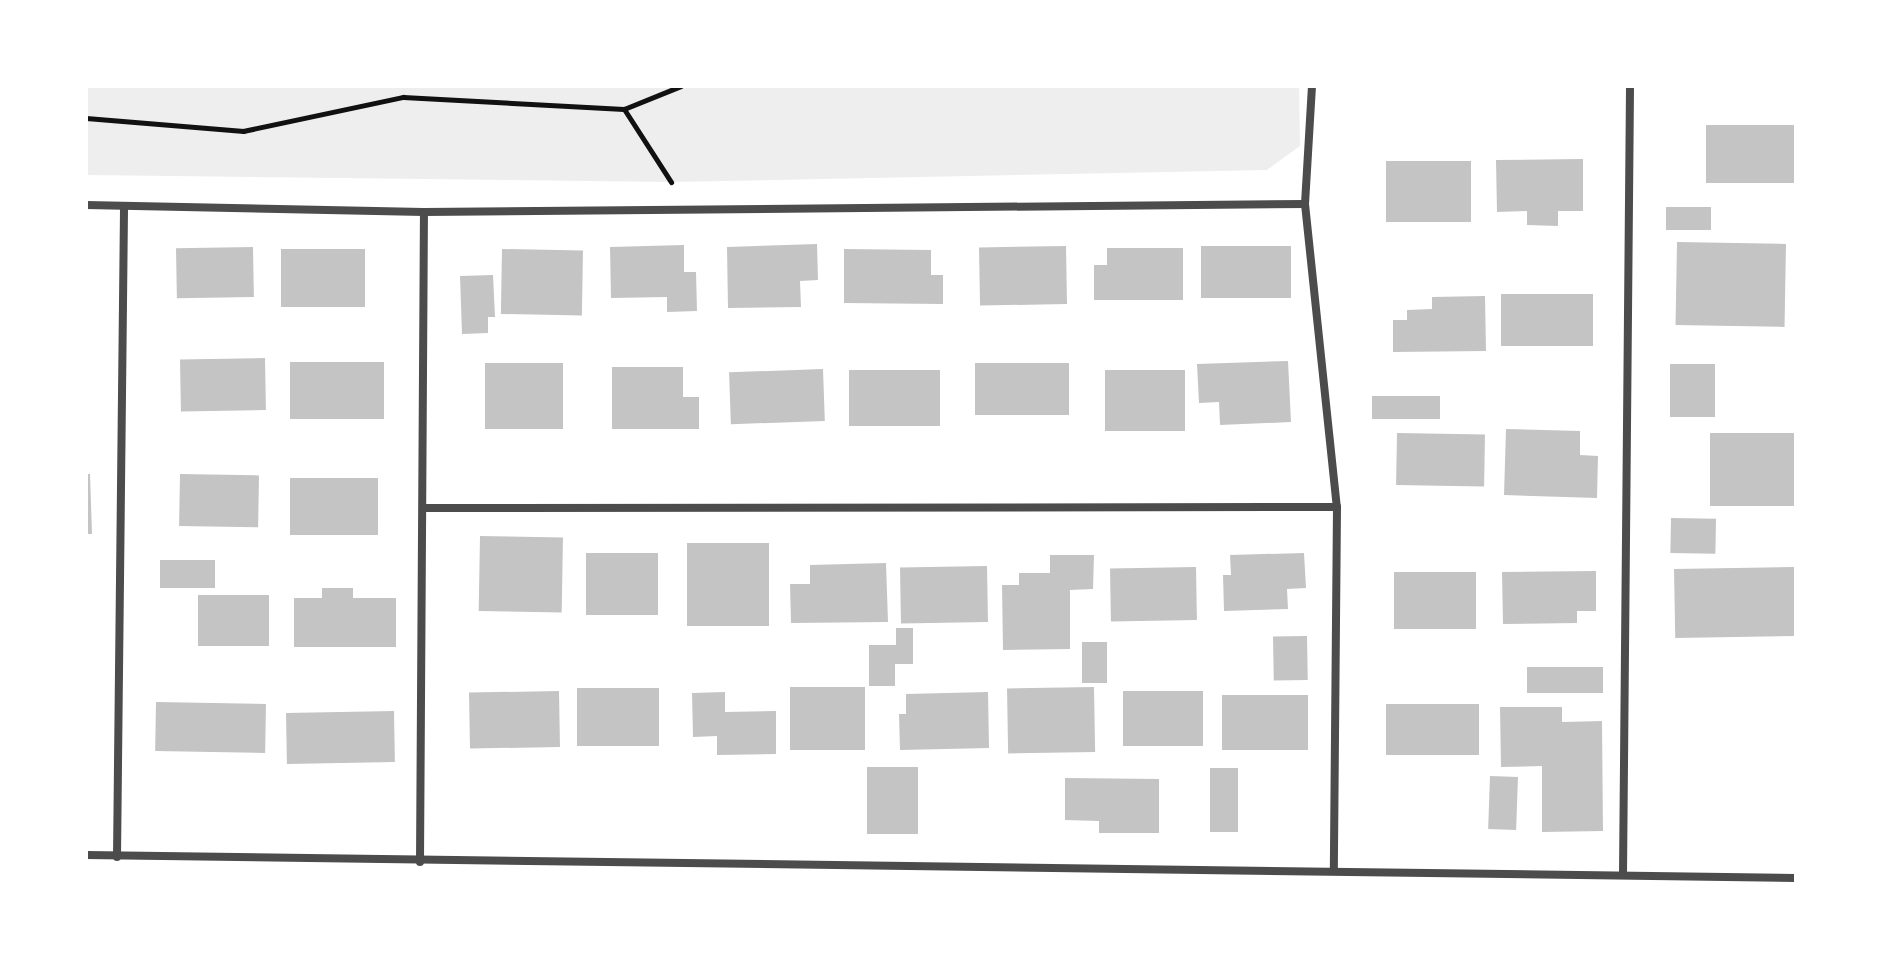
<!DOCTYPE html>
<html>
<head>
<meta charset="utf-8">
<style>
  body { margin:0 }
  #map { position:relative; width:1882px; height:976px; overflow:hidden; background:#fff; font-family:"Golos Text",sans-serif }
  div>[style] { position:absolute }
  .green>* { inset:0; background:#eee }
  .building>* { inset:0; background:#c4c4c4; transform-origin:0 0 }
  .path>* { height:5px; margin:-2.5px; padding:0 2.5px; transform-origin:2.5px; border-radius:2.5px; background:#111 }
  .minor>* { height:8px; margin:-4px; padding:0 4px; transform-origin:4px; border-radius:4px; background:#4c4c4c }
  span { translate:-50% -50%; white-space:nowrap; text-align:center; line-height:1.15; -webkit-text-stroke:7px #fff; paint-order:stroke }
  .frame { position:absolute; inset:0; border:88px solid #fff; pointer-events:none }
</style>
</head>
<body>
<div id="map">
  <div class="green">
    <i style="clip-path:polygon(86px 86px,1299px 86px,1300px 146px,1267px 170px,671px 182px,86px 175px)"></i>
  </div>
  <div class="building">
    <i style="left:1796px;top:125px;width:58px;height:90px;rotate:90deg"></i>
    <i style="clip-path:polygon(1583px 159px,1583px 211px,1558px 211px,1558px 226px,1527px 225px,1527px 211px,1497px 212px,1496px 160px)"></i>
    <i style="left:1386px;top:161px;width:85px;height:61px"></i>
    <i style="left:1666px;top:207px;width:45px;height:23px"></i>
    <i style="left:1677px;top:242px;width:109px;height:83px;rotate:1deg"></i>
    <i style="clip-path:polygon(817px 244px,818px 280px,800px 281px,801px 307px,728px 308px,727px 247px)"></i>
    <i style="clip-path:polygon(684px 245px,684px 272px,696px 272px,697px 311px,667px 312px,667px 297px,611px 298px,610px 247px)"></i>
    <i style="left:1066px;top:246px;width:58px;height:87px;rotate:89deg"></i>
    <i style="left:1201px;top:246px;width:90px;height:52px"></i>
    <i style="left:253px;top:247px;width:50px;height:77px;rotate:89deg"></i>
    <i style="clip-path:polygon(1107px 248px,1183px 248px,1183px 300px,1094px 300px,1094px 265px,1107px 265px)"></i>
    <i style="left:281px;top:249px;width:84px;height:58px"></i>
    <i style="left:502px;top:249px;width:81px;height:65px;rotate:1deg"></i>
    <i style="clip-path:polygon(844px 249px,931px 250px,931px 275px,943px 275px,943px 304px,844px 303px)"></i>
    <i style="clip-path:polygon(493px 275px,495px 317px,488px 317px,488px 333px,462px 334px,460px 276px)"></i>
    <i style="left:1501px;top:294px;width:92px;height:52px"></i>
    <i style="clip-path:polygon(1485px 296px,1486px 351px,1393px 352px,1393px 320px,1407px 320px,1407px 310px,1432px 309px,1432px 297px)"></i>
    <i style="left:265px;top:358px;width:52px;height:85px;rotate:89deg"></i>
    <i style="clip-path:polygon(1288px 361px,1291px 422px,1220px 425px,1219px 402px,1199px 403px,1197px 364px)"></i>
    <i style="left:290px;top:362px;width:94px;height:57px"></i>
    <i style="left:485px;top:363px;width:78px;height:66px"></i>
    <i style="left:975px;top:363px;width:94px;height:52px"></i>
    <i style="left:1670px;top:364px;width:45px;height:53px"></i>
    <i style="clip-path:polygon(612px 367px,683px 367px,683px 397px,699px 397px,699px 429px,612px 429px)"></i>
    <i style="left:823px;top:369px;width:52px;height:94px;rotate:88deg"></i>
    <i style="left:849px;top:370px;width:91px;height:56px"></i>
    <i style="left:1185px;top:370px;width:61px;height:80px;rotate:90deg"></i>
    <i style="left:1372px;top:396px;width:68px;height:23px"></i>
    <i style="clip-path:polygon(1506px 429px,1580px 431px,1580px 455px,1598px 456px,1597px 498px,1504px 495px)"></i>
    <i style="left:1397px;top:433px;width:88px;height:52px;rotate:1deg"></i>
    <i style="left:1796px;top:433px;width:73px;height:86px;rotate:90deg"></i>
    <i style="clip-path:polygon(86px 474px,90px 474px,92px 534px,86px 534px)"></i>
    <i style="left:180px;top:474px;width:79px;height:52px;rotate:1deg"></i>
    <i style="left:378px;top:478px;width:57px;height:88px;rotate:90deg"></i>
    <i style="left:1671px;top:518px;width:45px;height:35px;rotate:1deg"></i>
    <i style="left:480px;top:536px;width:83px;height:75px;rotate:1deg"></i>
    <i style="left:687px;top:543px;width:82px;height:83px"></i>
    <i style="left:586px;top:553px;width:72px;height:62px"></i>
    <i style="clip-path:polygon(1304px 553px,1306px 588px,1287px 589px,1288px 609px,1224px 611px,1223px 575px,1231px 575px,1230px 555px)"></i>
    <i style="clip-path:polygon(1050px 555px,1094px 555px,1093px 589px,1070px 590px,1070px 649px,1003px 650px,1002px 585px,1019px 585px,1019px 573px,1050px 573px)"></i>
    <i style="left:160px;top:560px;width:55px;height:28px"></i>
    <i style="clip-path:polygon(886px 563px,888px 622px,791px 623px,790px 584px,810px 584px,810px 565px)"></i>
    <i style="left:987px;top:566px;width:56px;height:87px;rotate:89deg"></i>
    <i style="left:1196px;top:567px;width:53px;height:86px;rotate:89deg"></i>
    <i style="left:1794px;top:567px;width:69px;height:120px;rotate:89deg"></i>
    <i style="clip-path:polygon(1596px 571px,1596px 611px,1577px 611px,1577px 623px,1503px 624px,1502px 572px)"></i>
    <i style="left:1394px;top:572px;width:82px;height:57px"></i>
    <i style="clip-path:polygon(322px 588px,353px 588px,353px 598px,396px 598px,396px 647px,294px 647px,294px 598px,322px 598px)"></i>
    <i style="left:198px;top:595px;width:71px;height:51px"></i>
    <i style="clip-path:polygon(896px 628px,913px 628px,913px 664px,895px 664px,895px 686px,869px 686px,869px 645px,896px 645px)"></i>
    <i style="left:1307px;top:636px;width:44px;height:34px;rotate:89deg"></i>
    <i style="left:1107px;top:642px;width:41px;height:25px;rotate:90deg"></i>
    <i style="left:1603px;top:667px;width:26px;height:76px;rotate:90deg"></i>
    <i style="left:790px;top:687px;width:75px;height:63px"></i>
    <i style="left:1094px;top:687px;width:65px;height:87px;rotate:89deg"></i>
    <i style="left:577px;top:688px;width:82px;height:58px"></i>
    <i style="left:559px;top:691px;width:56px;height:90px;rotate:89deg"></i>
    <i style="left:1123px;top:691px;width:80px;height:55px"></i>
    <i style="clip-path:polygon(725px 692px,725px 712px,776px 711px,776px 754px,717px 755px,717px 736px,693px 737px,692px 693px)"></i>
    <i style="clip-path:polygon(988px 692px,989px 748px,900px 750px,899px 714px,906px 714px,906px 694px)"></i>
    <i style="left:1222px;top:695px;width:86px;height:55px"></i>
    <i style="left:156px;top:702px;width:110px;height:49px;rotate:1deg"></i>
    <i style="left:1386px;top:704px;width:93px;height:51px"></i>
    <i style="clip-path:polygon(1500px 707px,1562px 707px,1562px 722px,1602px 721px,1603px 831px,1542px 832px,1542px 766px,1501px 767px)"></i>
    <i style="left:394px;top:711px;width:51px;height:108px;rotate:89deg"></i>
    <i style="left:867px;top:767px;width:51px;height:67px"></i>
    <i style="left:1210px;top:768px;width:28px;height:64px"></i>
    <i style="left:1490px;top:776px;width:28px;height:53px;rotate:2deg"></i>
    <i style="clip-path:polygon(1065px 778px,1159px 779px,1159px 833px,1099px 833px,1099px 821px,1065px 820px)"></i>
  </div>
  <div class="path">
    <i style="left:624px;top:109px;width:87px;rotate:57.2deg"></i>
    <i style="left:86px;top:118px;width:158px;rotate:4.7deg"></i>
    <i style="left:243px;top:131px;width:164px;rotate:-12deg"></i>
    <i style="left:403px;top:97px;width:221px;rotate:3.1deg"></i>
    <i style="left:624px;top:109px;width:61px;rotate:-22deg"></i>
  </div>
  <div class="minor">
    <i style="left:1312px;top:86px;width:118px;rotate:93.4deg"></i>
    <i style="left:1305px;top:204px;width:305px;rotate:84deg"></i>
    <i style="left:1337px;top:507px;width:361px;rotate:90.5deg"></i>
    <i style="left:86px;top:205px;width:338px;rotate:1.2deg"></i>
    <i style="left:424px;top:212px;width:881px;rotate:-0.52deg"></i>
    <i style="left:424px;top:508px;width:913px;rotate:-0.06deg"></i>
    <i style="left:86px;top:855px;width:1710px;rotate:0.77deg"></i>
    <i style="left:117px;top:857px;width:650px;rotate:-89.38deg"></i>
    <i style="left:420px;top:862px;width:650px;rotate:-89.65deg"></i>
    <i style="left:1623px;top:875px;width:789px;rotate:-89.49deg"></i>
  </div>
  <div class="frame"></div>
</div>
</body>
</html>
